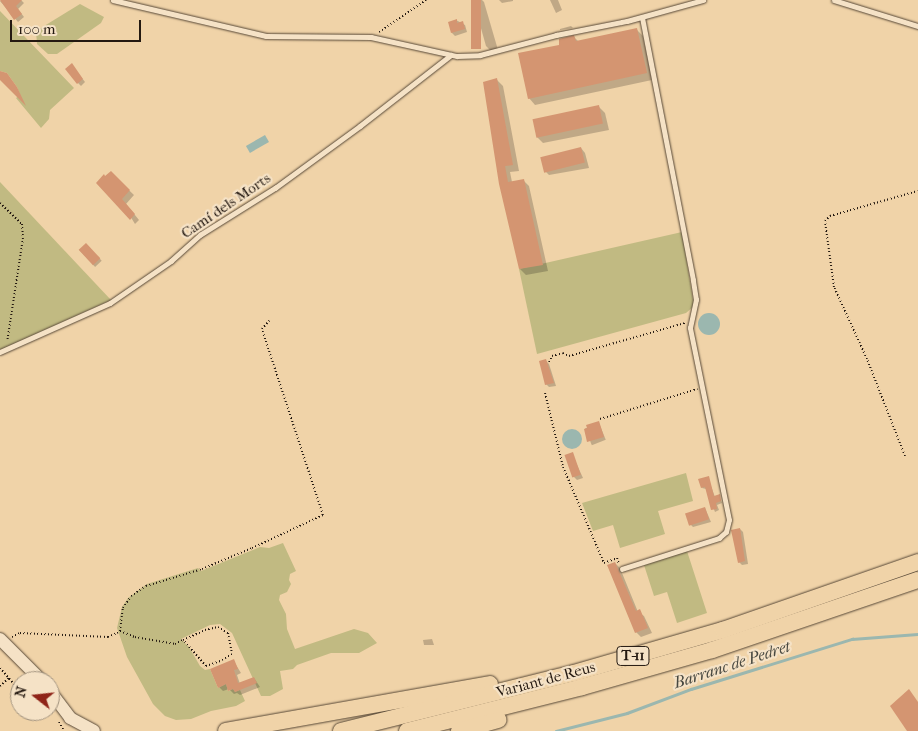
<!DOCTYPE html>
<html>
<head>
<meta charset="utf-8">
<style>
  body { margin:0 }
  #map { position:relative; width:918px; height:731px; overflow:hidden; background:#f0d3a8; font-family:"IM FELL French Canon",serif }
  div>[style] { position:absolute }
  .green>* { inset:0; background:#c1ba82 }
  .water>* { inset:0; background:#9bb7af; transform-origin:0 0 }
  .round { border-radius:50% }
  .shadow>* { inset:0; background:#0003; transform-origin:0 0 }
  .stream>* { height:2.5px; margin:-1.25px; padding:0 1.25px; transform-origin:1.25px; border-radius:1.25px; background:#9bb7af }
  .building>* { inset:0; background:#d49571; transform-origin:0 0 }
  .path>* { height:2px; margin-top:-1px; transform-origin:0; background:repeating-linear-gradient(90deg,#241911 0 1px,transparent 0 3.5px) }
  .roads { filter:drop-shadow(0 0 1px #574837) drop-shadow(0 0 1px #574837) }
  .service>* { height:4.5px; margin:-2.25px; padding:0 2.25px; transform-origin:2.25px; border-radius:2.25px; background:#f5e2c6 }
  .secondary>* { height:12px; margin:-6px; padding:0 6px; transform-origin:6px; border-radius:6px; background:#f5e2c6 }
  .motorway>* { height:16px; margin:-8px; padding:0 8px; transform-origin:8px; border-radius:8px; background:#f0d3a8 }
  span { translate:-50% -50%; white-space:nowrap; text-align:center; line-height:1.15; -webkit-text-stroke:4.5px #f5e2c6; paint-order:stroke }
  .shield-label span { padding:1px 4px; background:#f5e2c6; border:1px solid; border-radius:4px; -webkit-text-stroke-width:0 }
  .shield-label { font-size:14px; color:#241911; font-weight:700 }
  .street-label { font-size:15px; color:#241911 }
  .water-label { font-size:16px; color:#484840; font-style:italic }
  .north { position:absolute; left:10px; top:671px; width:50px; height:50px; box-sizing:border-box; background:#f5e2c6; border:1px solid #a1927e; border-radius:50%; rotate:286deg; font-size:14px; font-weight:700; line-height:20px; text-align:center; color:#241911 }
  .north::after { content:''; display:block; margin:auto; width:18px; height:22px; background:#8f2418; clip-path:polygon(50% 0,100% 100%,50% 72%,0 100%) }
  .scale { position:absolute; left:10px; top:20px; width:131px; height:22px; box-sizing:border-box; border:2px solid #241911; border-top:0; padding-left:6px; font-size:15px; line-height:18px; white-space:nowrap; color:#241911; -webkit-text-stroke:4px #f5e2c6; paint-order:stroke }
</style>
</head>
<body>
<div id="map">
  <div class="green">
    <i style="clip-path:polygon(80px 4px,104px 17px,101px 23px,57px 54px,48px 54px,37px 44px,36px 31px)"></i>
    <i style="clip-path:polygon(0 11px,74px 88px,50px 110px,49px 119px,41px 128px,16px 98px,20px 95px,17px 87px,7px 73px,0 71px)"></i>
    <i style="clip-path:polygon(0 182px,111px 300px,0 350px)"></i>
    <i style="clip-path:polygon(682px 232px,694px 306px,686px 313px,537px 354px,519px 269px)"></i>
    <i style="clip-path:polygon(686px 473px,693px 501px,658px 511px,665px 534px,620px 548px,613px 525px,593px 531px,582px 503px)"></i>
    <i style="clip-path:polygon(283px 543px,296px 571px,290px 574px,289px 580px,291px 584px,287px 592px,280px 595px,279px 600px,286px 614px,287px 629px,295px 649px,354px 629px,368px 633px,377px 643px,359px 653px,331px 653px,297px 665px,293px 669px,280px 671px,283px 689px,270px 696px,261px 696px,232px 633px,220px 624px,210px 625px,181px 639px,189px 647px,200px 666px,205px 670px,210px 669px,218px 688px,226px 684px,228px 691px,233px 689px,235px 692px,240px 690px,245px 701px,236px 706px,211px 711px,191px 719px,176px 720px,165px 716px,153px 704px,127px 657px,117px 628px,122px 607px,128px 598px,147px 584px,198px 568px,201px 571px,260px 547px,269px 548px)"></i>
    <i style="clip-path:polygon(687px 551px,707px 613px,677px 623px,667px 592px,654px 596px,644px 565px)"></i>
  </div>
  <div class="water">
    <i style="left:265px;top:135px;width:8px;height:22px;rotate:60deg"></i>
    <i class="round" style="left:698px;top:313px;width:22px;height:22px"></i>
    <i class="round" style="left:562px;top:429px;width:20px;height:20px"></i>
  </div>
  <div class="shadow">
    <i style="clip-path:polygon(6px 0,21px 0,24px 3px,18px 9px,24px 17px,18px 22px,0 1px)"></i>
    <i style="clip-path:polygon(473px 0,482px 0,484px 2px,498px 50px,491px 51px,486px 46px)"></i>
    <i style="clip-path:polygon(499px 0,513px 0,513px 1px,502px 3px)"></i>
    <i style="clip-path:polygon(550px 0,558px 0,562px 10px,556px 13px)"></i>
    <i style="clip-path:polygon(456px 20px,465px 25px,467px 32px,455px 36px,452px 33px,450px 23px)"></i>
    <i style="clip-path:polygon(571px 26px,573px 28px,560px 30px,560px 29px)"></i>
    <i style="clip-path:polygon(637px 30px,643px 36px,652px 80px,535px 105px,529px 98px,560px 46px,574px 37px,579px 42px)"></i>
    <i style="clip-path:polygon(72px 65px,85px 82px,81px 86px,78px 83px)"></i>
    <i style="clip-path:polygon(497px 80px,503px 86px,519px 171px,510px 172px,512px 182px,523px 180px,529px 186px,548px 271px,526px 275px,520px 269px,500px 184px)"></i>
    <i style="clip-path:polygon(599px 107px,605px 113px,609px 130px,543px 143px,537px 137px)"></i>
    <i style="clip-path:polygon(581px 148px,585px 153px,589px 168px,549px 175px,545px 171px)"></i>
    <i style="clip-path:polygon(111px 173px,134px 195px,126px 204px,139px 220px,135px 224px,106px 177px)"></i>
    <i style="left:86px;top:244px;width:23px;height:9px;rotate:47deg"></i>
    <i style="clip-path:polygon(546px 361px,549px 364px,556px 386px,549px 387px,546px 384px)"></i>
    <i style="left:599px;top:423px;width:18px;height:15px;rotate:68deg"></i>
    <i style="clip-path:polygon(572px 454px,583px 478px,577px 480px,574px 477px)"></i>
    <i style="clip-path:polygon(708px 478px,715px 497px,719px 496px,722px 503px,717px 505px,719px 510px,715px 512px,706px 489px,702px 488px)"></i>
    <i style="clip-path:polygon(705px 508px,711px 522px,693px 527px,690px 524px)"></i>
    <i style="clip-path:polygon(740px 529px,743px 532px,748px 564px,742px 565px,739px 562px)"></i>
    <i style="clip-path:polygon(615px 563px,620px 568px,638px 612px,644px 616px,652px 633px,641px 637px,636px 632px)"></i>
    <i style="clip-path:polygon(432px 639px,434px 645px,424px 645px,423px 640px)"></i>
    <i style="clip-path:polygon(233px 660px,241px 673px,237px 675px,240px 684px,254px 678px,260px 687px,240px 695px,237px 693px,234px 694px,229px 689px,223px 691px,219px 687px)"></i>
  </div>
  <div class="stream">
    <i style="left:556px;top:731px;width:73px;rotate:-14.2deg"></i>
    <i style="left:627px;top:713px;width:68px;rotate:-20.6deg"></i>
    <i style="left:691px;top:689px;width:169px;rotate:-17.3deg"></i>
    <i style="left:852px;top:639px;width:66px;rotate:-4.3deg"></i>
  </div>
  <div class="building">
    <i style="clip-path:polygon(0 0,22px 0,16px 6px,22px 14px,14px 20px)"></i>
    <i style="left:471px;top:0;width:10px;height:49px"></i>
    <i style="clip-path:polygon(457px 19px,457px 23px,463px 21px,465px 29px,451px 33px,448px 22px)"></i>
    <i style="clip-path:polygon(637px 28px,647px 73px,528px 99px,518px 53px,559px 45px,559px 39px,574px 35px,576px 41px)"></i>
    <i style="clip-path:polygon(72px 63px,83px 79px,77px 84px,65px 69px)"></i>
    <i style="clip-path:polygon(0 71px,7px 73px,17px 87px,26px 106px,0 80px)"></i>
    <i style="clip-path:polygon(497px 78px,513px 165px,505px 166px,508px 182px,524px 179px,543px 265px,519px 269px,499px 184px,483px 82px)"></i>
    <i style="left:599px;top:105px;width:19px;height:68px;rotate:78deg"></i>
    <i style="left:581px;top:147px;width:16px;height:42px;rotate:76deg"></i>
    <i style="clip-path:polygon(111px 171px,130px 190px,122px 199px,135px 214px,130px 220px,96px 183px,104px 174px,105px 176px)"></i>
    <i style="left:86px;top:243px;width:21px;height:10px;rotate:47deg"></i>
    <i style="clip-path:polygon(546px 359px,554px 383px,545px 385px,539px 361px)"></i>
    <i style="clip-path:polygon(599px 421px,604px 437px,587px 442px,584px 429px,587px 428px,586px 425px)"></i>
    <i style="left:573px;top:452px;width:24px;height:9px;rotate:71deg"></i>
    <i style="clip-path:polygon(709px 476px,714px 496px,720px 494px,721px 501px,716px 503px,717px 509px,711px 510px,705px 487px,701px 488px,698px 479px)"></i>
    <i style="left:705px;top:507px;width:13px;height:21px;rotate:72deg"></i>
    <i style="clip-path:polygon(740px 528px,745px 561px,738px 563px,731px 530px)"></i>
    <i style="clip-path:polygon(615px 562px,636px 611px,640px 609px,648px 628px,635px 633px,607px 565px)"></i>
    <i style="clip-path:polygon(234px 659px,238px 669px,234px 670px,238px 683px,254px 677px,257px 683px,235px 692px,233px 689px,228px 691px,226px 684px,218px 688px,210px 669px)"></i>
    <i style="clip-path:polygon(909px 689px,918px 702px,918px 731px,907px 731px,890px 706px)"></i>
  </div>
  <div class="path">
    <i style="left:379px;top:32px;width:57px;rotate:-34.2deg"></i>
    <i style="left:0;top:203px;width:30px;rotate:44deg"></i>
    <i style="left:22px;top:224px;width:14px;rotate:86deg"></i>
    <i style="left:23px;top:238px;width:105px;rotate:98.7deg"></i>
    <i style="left:549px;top:362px;width:7px;rotate:-63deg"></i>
    <i style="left:552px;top:356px;width:11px;rotate:-15deg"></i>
    <i style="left:563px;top:353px;width:7px;rotate:27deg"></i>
    <i style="left:569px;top:356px;width:121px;rotate:-15.9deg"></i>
    <i style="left:545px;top:393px;width:76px;rotate:76.3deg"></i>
    <i style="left:563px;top:467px;width:104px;rotate:66.9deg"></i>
    <i style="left:604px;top:563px;width:14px;rotate:-21deg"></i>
    <i style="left:617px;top:558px;width:6px;rotate:72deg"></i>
    <i style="left:600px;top:419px;width:102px;rotate:-17.2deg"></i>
    <i style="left:905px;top:456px;width:104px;rotate:-111.4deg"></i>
    <i style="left:867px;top:359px;width:79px;rotate:-114.6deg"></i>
    <i style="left:834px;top:287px;width:67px;rotate:-97.8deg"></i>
    <i style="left:825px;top:221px;width:7px;rotate:-45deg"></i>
    <i style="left:830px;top:216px;width:91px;rotate:-15.9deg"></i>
    <i style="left:120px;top:631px;width:16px;rotate:22deg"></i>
    <i style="left:135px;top:637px;width:41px;rotate:9.9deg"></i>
    <i style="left:175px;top:644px;width:9px;rotate:-27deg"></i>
    <i style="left:183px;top:640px;width:24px;rotate:-24deg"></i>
    <i style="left:205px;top:630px;width:13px;rotate:-13deg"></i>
    <i style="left:218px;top:627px;width:12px;rotate:31deg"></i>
    <i style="left:228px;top:633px;width:21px;rotate:79deg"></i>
    <i style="left:232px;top:654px;width:14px;rotate:150deg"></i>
    <i style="left:220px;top:661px;width:15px;rotate:160deg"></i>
    <i style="left:206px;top:666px;width:35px;rotate:-131deg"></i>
    <i style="left:12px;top:637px;width:9px;rotate:-27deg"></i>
    <i style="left:20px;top:633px;width:88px;rotate:2.6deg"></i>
    <i style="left:108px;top:637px;width:10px;rotate:-24deg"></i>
    <i style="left:117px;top:633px;width:4px;rotate:-34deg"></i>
    <i style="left:120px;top:631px;width:23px;rotate:-83deg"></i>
    <i style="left:123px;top:608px;width:14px;rotate:-56deg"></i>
    <i style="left:131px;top:596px;width:18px;rotate:-34deg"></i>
    <i style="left:146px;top:586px;width:59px;rotate:-16.9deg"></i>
    <i style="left:202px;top:569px;width:54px;rotate:-22.8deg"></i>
    <i style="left:252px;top:548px;width:78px;rotate:-24.9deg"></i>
    <i style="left:323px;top:515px;width:196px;rotate:-108.2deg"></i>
    <i style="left:262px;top:329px;width:11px;rotate:-49deg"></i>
    <i style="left:0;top:668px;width:30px;rotate:49deg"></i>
    <i style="left:0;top:686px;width:12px;rotate:-42deg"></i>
    <i style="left:38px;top:711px;width:9px;rotate:49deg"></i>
    <i style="left:59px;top:722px;width:10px;rotate:61deg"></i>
  </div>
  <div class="roads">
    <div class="service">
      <i style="left:113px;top:0;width:157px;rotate:13.2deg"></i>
      <i style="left:266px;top:36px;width:105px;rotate:0.5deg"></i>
      <i style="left:371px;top:37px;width:88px;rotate:12.5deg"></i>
      <i style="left:457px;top:56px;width:23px;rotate:-2deg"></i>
      <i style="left:480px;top:55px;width:79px;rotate:-14.7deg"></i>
      <i style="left:556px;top:35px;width:72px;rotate:-11.2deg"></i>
      <i style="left:627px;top:21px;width:79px;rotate:-15.4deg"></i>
      <i style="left:834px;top:0;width:88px;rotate:17.2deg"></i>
      <i style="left:0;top:352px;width:120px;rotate:-24deg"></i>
      <i style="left:110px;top:303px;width:74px;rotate:-34.5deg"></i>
      <i style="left:171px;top:261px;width:39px;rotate:-42deg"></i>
      <i style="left:200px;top:235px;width:89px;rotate:-32.1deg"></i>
      <i style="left:275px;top:188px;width:105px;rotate:-36.1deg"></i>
      <i style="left:360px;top:126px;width:115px;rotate:-38deg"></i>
      <i style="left:622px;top:569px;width:102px;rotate:-17.7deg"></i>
      <i style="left:719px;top:538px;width:9px;rotate:-41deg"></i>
      <i style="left:726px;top:532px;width:12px;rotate:-76deg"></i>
      <i style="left:729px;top:520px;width:196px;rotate:-101.5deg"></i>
      <i style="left:690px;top:328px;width:29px;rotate:-78deg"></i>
      <i style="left:696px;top:300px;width:20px;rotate:-99deg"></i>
      <i style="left:693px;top:280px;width:267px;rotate:-101deg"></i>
    </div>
    <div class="secondary">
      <i style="left:0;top:639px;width:59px;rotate:45deg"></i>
      <i style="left:50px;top:691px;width:34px;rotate:53deg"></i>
      <i style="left:70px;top:718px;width:27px;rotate:28deg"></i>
    </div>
    <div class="motorway">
      <i style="left:226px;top:731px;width:268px;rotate:-10.1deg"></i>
      <i style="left:341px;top:731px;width:240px;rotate:-14deg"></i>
      <i style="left:574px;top:673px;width:155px;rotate:-16.1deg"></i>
      <i style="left:723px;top:630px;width:207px;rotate:-19.2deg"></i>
      <i style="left:407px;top:731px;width:180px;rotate:-14.1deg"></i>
      <i style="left:582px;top:687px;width:135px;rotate:-15.9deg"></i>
      <i style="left:712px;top:650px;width:218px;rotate:-18.8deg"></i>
      <i style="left:459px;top:731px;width:41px;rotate:-15.8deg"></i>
    </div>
  </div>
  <div class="shield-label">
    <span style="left:633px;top:656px">T-11</span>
  </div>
  <div class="street-label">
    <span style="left:226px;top:206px;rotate:-34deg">Camí dels Morts</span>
    <span style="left:546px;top:680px;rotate:-15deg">Variant de Reus</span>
  </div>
  <div class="water-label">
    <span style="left:732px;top:665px;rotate:-18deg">Barranc de Pedret</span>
  </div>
  <div class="north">N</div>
  <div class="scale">100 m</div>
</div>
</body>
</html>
